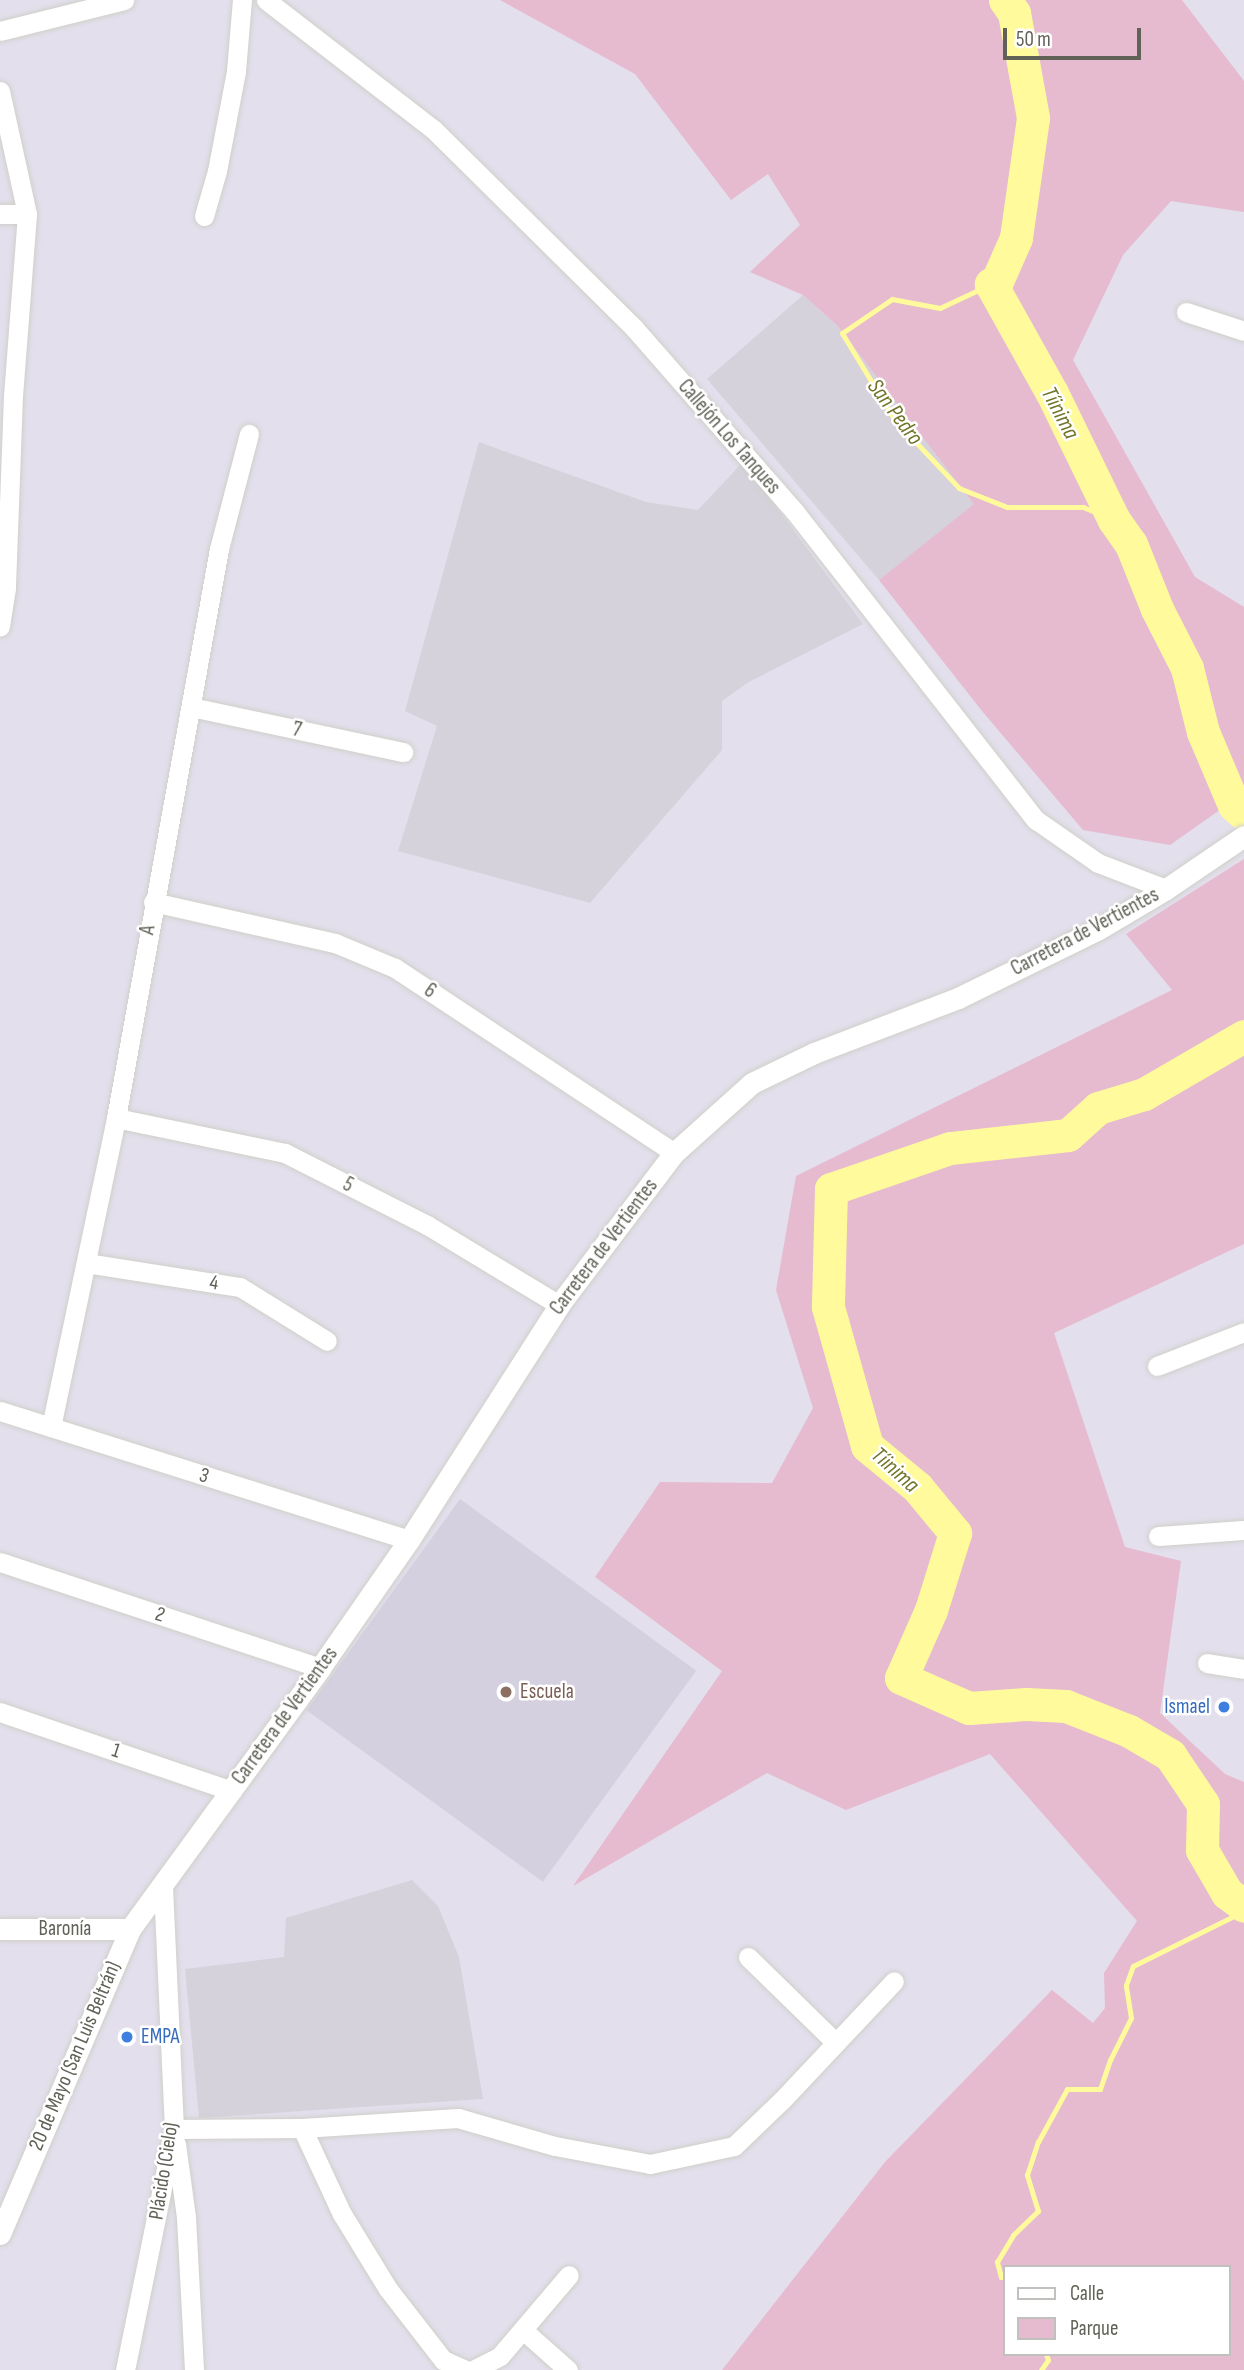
<!DOCTYPE html>
<html>
<head>
<meta charset="utf-8">
<style>
  body { margin:0 }
  #map { position:relative; width:1244px; height:2370px; overflow:hidden; background:#e3dfec; font-family:"Sofia Sans Condensed",sans-serif }
  div>[style] { position:absolute }
  .industrial>* { inset:0; background:#d5d2db }
  .education>* { inset:0; background:#d5d0df; transform-origin:0 0 }
  .green>* { inset:0; background:#e6bacf }
  .stream>* { height:5px; margin:-2.5px; padding:0 2.5px; transform-origin:2.5px; border-radius:2.5px; background:#fffb9d }
  .river>* { height:33px; margin:-16.5px; padding:0 16.5px; transform-origin:16.5px; border-radius:16.5px; background:#fffb9d }
  .roads { filter:drop-shadow(0 0 2px #cfd0c9) drop-shadow(0 0 2px #cfd0c9) }
  .street>* { height:19px; margin:-9.5px; padding:0 9.5px; transform-origin:9.5px; border-radius:9.5px; background:#fff }
  .secondary>* { height:21px; margin:-10.5px; padding:0 10.5px; transform-origin:10.5px; border-radius:10.5px; background:#fff }
  .dots>* { width:19px; height:19px; translate:-50% -50%; box-sizing:border-box; border:4px solid #fff; border-radius:50% }
  span { translate:-50% -50%; white-space:nowrap; text-align:center; line-height:1.15; -webkit-text-stroke:5px #fff; paint-order:stroke }
  .street-label { font-size:21px; color:#616158 }
  .education-label { font-size:21px; color:#785e54 }
  .left { translate:0 -50%; text-align:left }
  .shop-label { font-size:21px; color:#366cbe }
  .right { translate:-100% -50%; text-align:right }
  .water-label { font-size:23px; color:#727528; font-style:italic }
  .legend { position:absolute; left:1003px; top:2265px; width:228px; height:91px; box-sizing:border-box; background:#fff; border:2px solid #c0c0bc; margin:0; padding:9px 12px; list-style:none; font-size:21px; color:#616158 }
  .legend li { display:flex; align-items:center; gap:14px; height:35px }
  .legend b { width:35px; border:2px solid #c0c0bc }
  .scale { position:absolute; left:1003px; top:28px; width:138px; height:32px; box-sizing:border-box; border:4px solid #616158; border-top:0; padding-left:9px; font-size:21px; line-height:24px; white-space:nowrap; color:#616158; -webkit-text-stroke:5px #fff; paint-order:stroke }
</style>
</head>
<body>
<div id="map">
  <div class="industrial">
    <i style="clip-path:polygon(803px 295px,837px 325px,975px 504px,879px 580px,707px 379px)"></i>
    <i style="clip-path:polygon(479px 442px,646px 502px,698px 510px,743px 462px,863px 624px,747px 683px,722px 701px,722px 750px,590px 903px,398px 851px,437px 726px,405px 711px)"></i>
    <i style="clip-path:polygon(412px 1880px,438px 1906px,459px 1957px,483px 2099px,199px 2118px,185px 1969px,284px 1957px,286px 1918px)"></i>
  </div>
  <div class="education">
    <i style="left:460px;top:1499px;width:292px;height:261px;rotate:36deg"></i>
  </div>
  <div class="green">
    <i style="clip-path:polygon(500px 0,1182px 0,1244px 81px,1244px 212px,1171px 201px,1123px 255px,1073px 360px,1195px 577px,1244px 607px,1244px 793px,1170px 845px,1083px 830px,982px 711px,879px 580px,974px 504px,837px 325px,803px 295px,750px 272px,800px 225px,768px 174px,731px 200px,635px 74px)"></i>
    <i style="clip-path:polygon(evenodd,1244px 859px,1244px 1244px,1054px 1333px,1125px 1547px,1181px 1561px,1160px 1713px,1225px 1774px,1244px 1782px,1244px 2370px,722px 2370px,885px 2162px,1052px 1990px,1093px 2023px,1105px 2008px,1104px 1973px,1137px 1921px,990px 1754px,846px 1810px,767px 1773px,573px 1886px,722px 1671px,595px 1577px,660px 1482px,772px 1483px,813px 1408px,776px 1290px,796px 1176px,1172px 990px,1126px 934px,1244px 859px,1004px 2267px,1228px 2267px,1228px 2354px,1004px 2354px,1004px 2267px)"></i>
  </div>
  <div class="stream">
    <i style="left:991px;top:284px;width:56px;rotate:154.8deg"></i>
    <i style="left:940px;top:308px;width:49px;rotate:-169.4deg"></i>
    <i style="left:892px;top:299px;width:60px;rotate:145.8deg"></i>
    <i style="left:842px;top:333px;width:100px;rotate:58.8deg"></i>
    <i style="left:894px;top:419px;width:95px;rotate:46.7deg"></i>
    <i style="left:959px;top:488px;width:52px;rotate:21.6deg"></i>
    <i style="left:1007px;top:507px;width:76px"></i>
    <i style="left:1083px;top:507px;width:34px;rotate:23deg"></i>
    <i style="left:1004px;top:2277px;width:3px;rotate:180deg"></i>
    <i style="left:1001px;top:2277px;width:16px;rotate:-105deg"></i>
    <i style="left:997px;top:2262px;width:31px;rotate:-59deg"></i>
    <i style="left:1013px;top:2235px;width:35px;rotate:-44deg"></i>
    <i style="left:1038px;top:2211px;width:38px;rotate:-107deg"></i>
    <i style="left:1027px;top:2175px;width:35px;rotate:-72deg"></i>
    <i style="left:1038px;top:2142px;width:60px;rotate:-61.3deg"></i>
    <i style="left:1067px;top:2089px;width:33px"></i>
    <i style="left:1100px;top:2089px;width:31px;rotate:-71deg"></i>
    <i style="left:1110px;top:2060px;width:47px;rotate:-63.4deg"></i>
    <i style="left:1131px;top:2018px;width:33px;rotate:-99deg"></i>
    <i style="left:1126px;top:1985px;width:20px;rotate:-70deg"></i>
    <i style="left:1133px;top:1966px;width:124px;rotate:-26.4deg"></i>
    <i style="left:1041px;top:2370px;width:12px;rotate:-55deg"></i>
    <i style="left:1048px;top:2360px;width:6px;rotate:-108deg"></i>
  </div>
  <div class="river">
    <i style="left:1005px;top:0;width:16px;rotate:55deg"></i>
    <i style="left:1014px;top:13px;width:107px;rotate:79.7deg"></i>
    <i style="left:1033px;top:118px;width:121px;rotate:98.1deg"></i>
    <i style="left:1016px;top:238px;width:47px;rotate:113.8deg"></i>
    <i style="left:997px;top:281px;width:7px;rotate:153deg"></i>
    <i style="left:991px;top:284px;width:125px;rotate:60.8deg"></i>
    <i style="left:1052px;top:393px;width:141px;rotate:64deg"></i>
    <i style="left:1114px;top:520px;width:29px;rotate:55deg"></i>
    <i style="left:1131px;top:544px;width:70px;rotate:68.2deg"></i>
    <i style="left:1157px;top:609px;width:66px;rotate:63deg"></i>
    <i style="left:1187px;top:668px;width:66px;rotate:76deg"></i>
    <i style="left:1203px;top:732px;width:79px;rotate:67deg"></i>
    <i style="left:1234px;top:805px;width:13px;rotate:42deg"></i>
    <i style="left:1244px;top:1036px;width:116px;rotate:149.9deg"></i>
    <i style="left:1144px;top:1094px;width:48px;rotate:163.1deg"></i>
    <i style="left:1098px;top:1108px;width:40px;rotate:138deg"></i>
    <i style="left:1068px;top:1135px;width:119px;rotate:173.7deg"></i>
    <i style="left:950px;top:1148px;width:126px;rotate:161deg"></i>
    <i style="left:831px;top:1189px;width:118px;rotate:91.5deg"></i>
    <i style="left:828px;top:1307px;width:144px;rotate:74.3deg"></i>
    <i style="left:867px;top:1446px;width:65px;rotate:39.4deg"></i>
    <i style="left:917px;top:1487px;width:60px;rotate:50.4deg"></i>
    <i style="left:955px;top:1533px;width:81px;rotate:107.3deg"></i>
    <i style="left:931px;top:1610px;width:74px;rotate:113.8deg"></i>
    <i style="left:901px;top:1678px;width:74px;rotate:23.8deg"></i>
    <i style="left:969px;top:1708px;width:57px;rotate:-4deg"></i>
    <i style="left:1026px;top:1704px;width:40px;rotate:2.9deg"></i>
    <i style="left:1066px;top:1706px;width:68px;rotate:21.6deg"></i>
    <i style="left:1129px;top:1731px;width:48px;rotate:30.3deg"></i>
    <i style="left:1170px;top:1755px;width:59px;rotate:56deg"></i>
    <i style="left:1203px;top:1804px;width:46px;rotate:91.2deg"></i>
    <i style="left:1202px;top:1850px;width:50px;rotate:59.8deg"></i>
    <i style="left:1227px;top:1893px;width:21px;rotate:37deg"></i>
  </div>
  <div class="roads">
    <div class="street">
      <i style="left:266px;top:0;width:212px;rotate:37.7deg"></i>
      <i style="left:434px;top:130px;width:281px;rotate:44.7deg"></i>
      <i style="left:634px;top:328px;width:244px;rotate:48.8deg"></i>
      <i style="left:795px;top:512px;width:391px;rotate:52deg"></i>
      <i style="left:1036px;top:820px;width:75px;rotate:34.7deg"></i>
      <i style="left:1098px;top:863px;width:73px;rotate:20.9deg"></i>
      <i style="left:0;top:31px;width:128px;rotate:-14deg"></i>
      <i style="left:0;top:91px;width:126px;rotate:77.6deg"></i>
      <i style="left:27px;top:214px;width:182px;rotate:94.4deg"></i>
      <i style="left:13px;top:395px;width:193px;rotate:92.1deg"></i>
      <i style="left:6px;top:588px;width:39px;rotate:99deg"></i>
      <i style="left:0;top:214px;width:27px"></i>
      <i style="left:204px;top:216px;width:47px;rotate:-73.9deg"></i>
      <i style="left:217px;top:171px;width:102px;rotate:-79.2deg"></i>
      <i style="left:236px;top:71px;width:71px;rotate:-85.2deg"></i>
      <i style="left:1186px;top:312px;width:61px;rotate:18.1deg"></i>
      <i style="left:191px;top:707px;width:217px;rotate:12deg"></i>
      <i style="left:153px;top:902px;width:187px;rotate:12.7deg"></i>
      <i style="left:335px;top:943px;width:65px;rotate:22.6deg"></i>
      <i style="left:395px;top:968px;width:335px;rotate:33.5deg"></i>
      <i style="left:116px;top:1118px;width:173px;rotate:11.7deg"></i>
      <i style="left:285px;top:1153px;width:159px;rotate:26.9deg"></i>
      <i style="left:427px;top:1225px;width:154px;rotate:31.2deg"></i>
      <i style="left:86px;top:1263px;width:156px;rotate:8.9deg"></i>
      <i style="left:240px;top:1287px;width:102px;rotate:31.8deg"></i>
      <i style="left:1157px;top:1366px;width:93px;rotate:-21.3deg"></i>
      <i style="left:0;top:1411px;width:429px;rotate:17.5deg"></i>
      <i style="left:51px;top:1427px;width:316px;rotate:-78.1deg"></i>
      <i style="left:116px;top:1118px;width:578px;rotate:-79.74deg"></i>
      <i style="left:219px;top:549px;width:119px;rotate:-75.4deg"></i>
      <i style="left:1158px;top:1536px;width:86px;rotate:-4deg"></i>
      <i style="left:0;top:1562px;width:337px;rotate:18.3deg"></i>
      <i style="left:1207px;top:1663px;width:37px;rotate:9deg"></i>
      <i style="left:0;top:1712px;width:245px;rotate:18.8deg"></i>
      <i style="left:748px;top:1957px;width:120px;rotate:44.3deg"></i>
      <i style="left:302px;top:2128px;width:95px;rotate:65.1deg"></i>
      <i style="left:342px;top:2214px;width:88px;rotate:58.5deg"></i>
      <i style="left:388px;top:2289px;width:90px;rotate:52.2deg"></i>
      <i style="left:443px;top:2360px;width:24px;rotate:24deg"></i>
      <i style="left:174px;top:2129px;width:128px;rotate:-0.4deg"></i>
      <i style="left:302px;top:2128px;width:156px;rotate:-3.7deg"></i>
      <i style="left:458px;top:2118px;width:101px;rotate:16.1deg"></i>
      <i style="left:555px;top:2146px;width:97px;rotate:10.7deg"></i>
      <i style="left:650px;top:2164px;width:86px;rotate:-12.1deg"></i>
      <i style="left:734px;top:2146px;width:66px;rotate:-43.8deg"></i>
      <i style="left:782px;top:2100px;width:163px;rotate:-46.7deg"></i>
      <i style="left:176px;top:2144px;width:74px;rotate:82.2deg"></i>
      <i style="left:186px;top:2217px;width:153px;rotate:87deg"></i>
      <i style="left:523px;top:2330px;width:60px;rotate:41.6deg"></i>
      <i style="left:125px;top:2370px;width:246px;rotate:-78.5deg"></i>
      <i style="left:174px;top:2129px;width:245px;rotate:-92.6deg"></i>
      <i style="left:473px;top:2370px;width:30px;rotate:-27deg"></i>
      <i style="left:500px;top:2356px;width:106px;rotate:-49.6deg"></i>
    </div>
    <div class="secondary">
      <i style="left:0;top:1929px;width:130px"></i>
      <i style="left:0;top:2234px;width:332px;rotate:-66.9deg"></i>
      <i style="left:130px;top:1929px;width:323px;rotate:-53.9deg"></i>
      <i style="left:320px;top:1668px;width:156px;rotate:-55.2deg"></i>
      <i style="left:409px;top:1540px;width:279px;rotate:-57.4deg"></i>
      <i style="left:559px;top:1305px;width:191px;rotate:-52.9deg"></i>
      <i style="left:674px;top:1153px;width:105px;rotate:-41.9deg"></i>
      <i style="left:752px;top:1083px;width:69px;rotate:-25.8deg"></i>
      <i style="left:814px;top:1053px;width:154px;rotate:-20.9deg"></i>
      <i style="left:958px;top:998px;width:155px;rotate:-26.1deg"></i>
      <i style="left:1097px;top:930px;width:80px;rotate:-30.7deg"></i>
      <i style="left:1166px;top:889px;width:94px;rotate:-34.2deg"></i>
    </div>
  </div>
  <div class="dots">
    <i style="left:506px;top:1692px;background:#8d6e63"></i>
    <i style="left:1224px;top:1707px;background:#3f7fe0"></i>
    <i style="left:127px;top:2037px;background:#3f7fe0"></i>
  </div>
  <div class="street-label">
    <span style="left:729px;top:437px;rotate:49deg">Callejón Los Tanques</span>
    <span style="left:297px;top:730px;rotate:12deg">7</span>
    <span style="left:148px;top:930px;rotate:-80deg">A</span>
    <span style="left:1085px;top:932px;rotate:-28deg">Carretera de Vertientes</span>
    <span style="left:430px;top:991px;rotate:34deg">6</span>
    <span style="left:348px;top:1185px;rotate:27deg">5</span>
    <span style="left:604px;top:1247px;rotate:-53deg">Carretera de Vertientes</span>
    <span style="left:214px;top:1283px;rotate:9deg">4</span>
    <span style="left:204px;top:1476px;rotate:18deg">3</span>
    <span style="left:160px;top:1615px;rotate:18deg">2</span>
    <span style="left:285px;top:1716px;rotate:-54deg">Carretera de Vertientes</span>
    <span style="left:116px;top:1751px;rotate:18deg">1</span>
    <span style="left:65px;top:1929px">Baronía</span>
    <span style="left:75px;top:2056px;rotate:-67deg">20 de Mayo (San Luis Beltrán)</span>
    <span style="left:164px;top:2171px;rotate:-81deg">Plácido (Cielo)</span>
  </div>
  <div class="education-label">
    <span class="left" style="left:520px;top:1692px">Escuela</span>
  </div>
  <div class="shop-label">
    <span class="right" style="left:1210px;top:1707px">Ismael</span>
    <span class="left" style="left:141px;top:2037px">EMPA</span>
  </div>
  <div class="water-label">
    <span style="left:895px;top:412px;rotate:53deg">San Pedro</span>
    <span style="left:1060px;top:413px;rotate:62deg">Tíinima</span>
    <span style="left:895px;top:1470px;rotate:42deg">Tíinima</span>
  </div>
  <ul class="legend">
  <li><b style="height:9px;background:#fff"></b>Calle</li>
  <li><b style="height:19px;background:#e6bacf"></b>Parque</li>
  </ul>
  <div class="scale">50 m</div>
</div>
</body>
</html>
